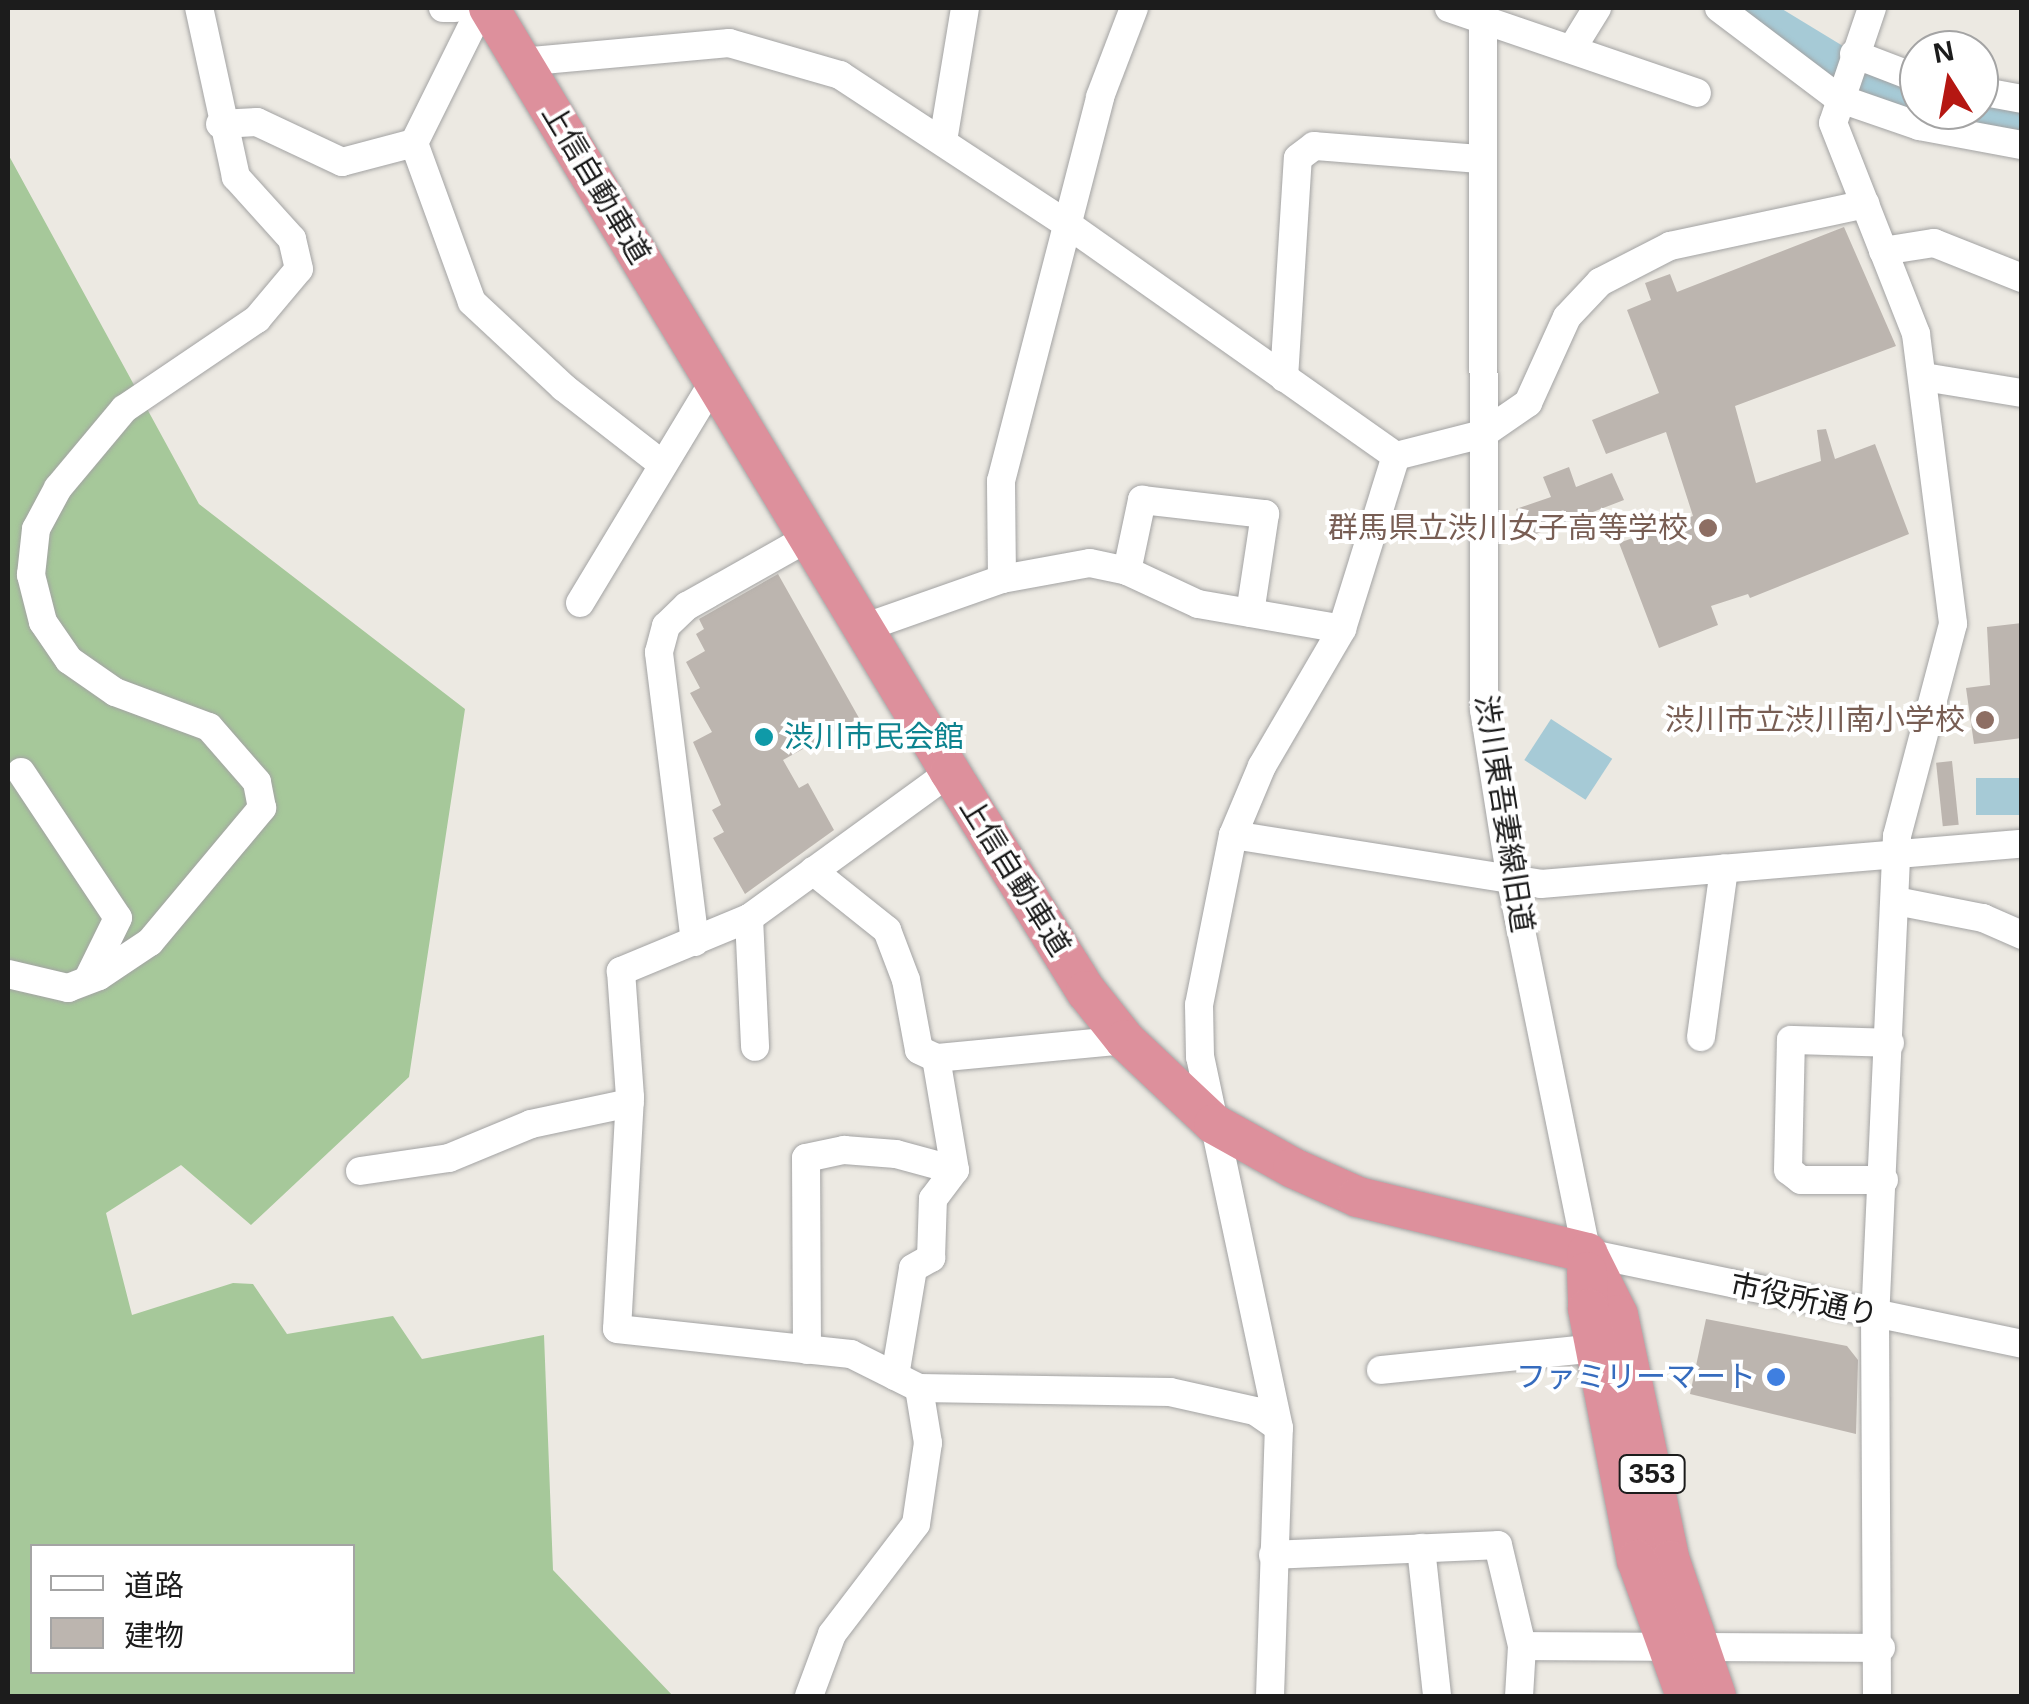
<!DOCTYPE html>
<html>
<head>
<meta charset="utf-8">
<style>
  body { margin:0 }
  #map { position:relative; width:2029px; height:1704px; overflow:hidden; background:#ece9e2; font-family:Helvetica,"Noto Sans JP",sans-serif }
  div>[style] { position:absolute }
  .forest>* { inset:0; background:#a6c89a }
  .water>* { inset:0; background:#a6cad6; transform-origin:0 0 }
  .river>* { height:35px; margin:-17.5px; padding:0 17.5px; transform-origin:17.5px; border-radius:17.5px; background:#a6cad6 }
  .building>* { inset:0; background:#bcb5af; transform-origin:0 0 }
  .roads { filter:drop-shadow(0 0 2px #a3a3a3) drop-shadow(0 0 2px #a3a3a3) }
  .minor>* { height:28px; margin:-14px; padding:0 14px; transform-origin:14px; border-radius:14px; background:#fff }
  .highway>* { height:40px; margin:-20px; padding:0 20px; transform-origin:20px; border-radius:20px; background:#dd909c }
  .dots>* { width:28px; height:28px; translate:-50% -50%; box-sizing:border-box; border:5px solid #fff; border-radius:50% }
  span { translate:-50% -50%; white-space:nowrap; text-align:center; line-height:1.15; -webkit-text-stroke:8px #fff; paint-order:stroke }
  .shield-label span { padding:2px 8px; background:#fff; border:2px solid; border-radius:8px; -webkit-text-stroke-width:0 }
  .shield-label { font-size:28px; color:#1c1c1c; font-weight:700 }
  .street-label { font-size:30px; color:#1c1c1c }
  .education-label { font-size:30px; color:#785e54 }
  .right { translate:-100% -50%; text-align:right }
  .culture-label { font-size:30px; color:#0d838f }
  .left { translate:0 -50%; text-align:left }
  .shop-label { font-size:30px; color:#366cbe }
  .frame { position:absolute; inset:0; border:10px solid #1c1c1c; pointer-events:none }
  .legend { position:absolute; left:30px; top:1544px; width:325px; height:130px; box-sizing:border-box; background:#fff; border:2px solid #a4a4a4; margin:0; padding:12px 18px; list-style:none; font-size:30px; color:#1c1c1c }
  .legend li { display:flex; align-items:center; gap:20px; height:50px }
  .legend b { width:50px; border:2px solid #a4a4a4 }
  .north { position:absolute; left:1899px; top:30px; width:100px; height:100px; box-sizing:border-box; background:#fff; border:2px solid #a4a4a4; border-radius:50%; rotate:349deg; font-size:28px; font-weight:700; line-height:40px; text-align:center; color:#1c1c1c }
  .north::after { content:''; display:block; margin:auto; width:35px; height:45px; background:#b51712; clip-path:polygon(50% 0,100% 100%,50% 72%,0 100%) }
</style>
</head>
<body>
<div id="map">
  <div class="forest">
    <i style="clip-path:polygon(evenodd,8px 154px,199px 504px,465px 709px,409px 1077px,251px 1225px,181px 1165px,106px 1213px,132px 1315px,233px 1283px,253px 1284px,287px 1334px,393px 1316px,422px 1359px,544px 1335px,553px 1570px,673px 1696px,8px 1696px,8px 154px,32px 1546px,352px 1546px,352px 1672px,32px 1672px,32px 1546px)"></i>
  </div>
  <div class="water">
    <i style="left:1551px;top:719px;width:73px;height:49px;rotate:33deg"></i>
    <i style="left:2021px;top:778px;width:37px;height:45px;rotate:90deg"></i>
  </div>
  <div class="river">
    <i style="left:1747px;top:8px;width:152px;rotate:31.3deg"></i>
    <i style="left:1877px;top:87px;width:44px;rotate:15.9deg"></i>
    <i style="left:1959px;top:110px;width:65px;rotate:13.4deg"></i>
  </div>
  <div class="building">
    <i style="clip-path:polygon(1844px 227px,1896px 346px,1735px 406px,1756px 483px,1821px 461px,1817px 430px,1826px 429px,1835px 459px,1875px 444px,1909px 534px,1750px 598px,1748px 594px,1711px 606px,1718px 625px,1659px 648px,1619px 543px,1693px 516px,1666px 432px,1606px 454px,1592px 420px,1659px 393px,1627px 310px,1651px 300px,1645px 283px,1670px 274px,1677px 292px)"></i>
    <i style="clip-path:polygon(1569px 467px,1576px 487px,1612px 473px,1624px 500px,1528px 537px,1516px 509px,1551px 497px,1543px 477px)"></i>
    <i style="clip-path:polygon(778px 574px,859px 718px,783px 760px,799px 788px,808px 783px,834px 830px,745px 894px,713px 838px,724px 832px,712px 810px,721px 805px,693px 742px,712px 732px,690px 693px,700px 688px,686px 662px,705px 651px,696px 634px,704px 629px,699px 619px)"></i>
    <i style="clip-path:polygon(2022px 623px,2022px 738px,1974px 744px,1966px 688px,1990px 685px,1987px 627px)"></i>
    <i style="left:1952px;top:761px;width:64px;height:16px;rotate:84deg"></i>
    <i style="clip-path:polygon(1706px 1319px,1847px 1346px,1858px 1360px,1856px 1434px,1690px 1394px)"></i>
  </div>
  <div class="roads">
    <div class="minor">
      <i style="left:443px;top:8px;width:12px"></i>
      <i style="left:1449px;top:8px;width:262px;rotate:18.9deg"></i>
      <i style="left:1483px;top:8px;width:702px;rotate:89.92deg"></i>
      <i style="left:1484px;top:710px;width:173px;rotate:81deg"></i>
      <i style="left:1511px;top:881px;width:380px;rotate:78.5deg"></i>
      <i style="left:1587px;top:1253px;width:444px;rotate:11.8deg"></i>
      <i style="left:1719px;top:8px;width:149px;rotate:37.1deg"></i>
      <i style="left:1838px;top:98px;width:86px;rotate:19.1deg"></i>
      <i style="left:1919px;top:126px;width:105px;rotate:10.5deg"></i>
      <i style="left:1872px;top:8px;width:121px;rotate:108.7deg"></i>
      <i style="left:1833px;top:123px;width:227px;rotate:68.5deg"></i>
      <i style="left:1916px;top:334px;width:292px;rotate:82.7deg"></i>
      <i style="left:1953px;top:624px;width:219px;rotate:104.8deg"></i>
      <i style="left:1897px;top:836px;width:479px;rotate:92.6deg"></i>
      <i style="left:1875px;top:1314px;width:382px;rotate:89.7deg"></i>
      <i style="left:1573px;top:47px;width:46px;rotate:-58.4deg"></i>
      <i style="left:1854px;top:54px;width:70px;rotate:21deg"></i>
      <i style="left:521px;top:62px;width:209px;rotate:-5.2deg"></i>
      <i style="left:729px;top:43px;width:116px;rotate:16.1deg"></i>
      <i style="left:840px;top:75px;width:272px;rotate:33.3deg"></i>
      <i style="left:1067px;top:224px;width:403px;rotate:35.2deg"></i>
      <i style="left:1396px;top:456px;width:90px;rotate:-14.2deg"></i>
      <i style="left:1483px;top:434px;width:55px;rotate:-34.6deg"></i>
      <i style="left:1528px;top:403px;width:94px;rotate:-65.6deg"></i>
      <i style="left:1567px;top:317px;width:48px;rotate:-46.7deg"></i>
      <i style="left:1600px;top:282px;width:79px;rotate:-27.2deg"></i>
      <i style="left:1670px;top:246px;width:200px;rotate:-12.1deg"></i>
      <i style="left:1979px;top:91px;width:44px;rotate:10.5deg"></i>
      <i style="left:220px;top:124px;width:37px;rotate:-3deg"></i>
      <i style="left:257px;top:122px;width:94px;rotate:25.2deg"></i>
      <i style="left:342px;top:162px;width:74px;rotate:-14.8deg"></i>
      <i style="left:414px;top:143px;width:151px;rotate:-63.6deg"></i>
      <i style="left:943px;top:141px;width:135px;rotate:-80.6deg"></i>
      <i style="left:414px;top:143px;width:169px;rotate:70deg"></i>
      <i style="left:472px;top:302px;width:125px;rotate:43deg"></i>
      <i style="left:563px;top:387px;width:125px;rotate:37.9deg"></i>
      <i style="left:1883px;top:251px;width:52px;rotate:-8.9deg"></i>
      <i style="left:1934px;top:243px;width:95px;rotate:21.7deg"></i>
      <i style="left:1924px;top:377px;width:99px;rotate:9.3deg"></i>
      <i style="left:1284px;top:378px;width:220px;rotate:-86.4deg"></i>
      <i style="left:1298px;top:158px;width:20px;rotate:-37deg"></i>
      <i style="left:1314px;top:146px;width:168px;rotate:4.5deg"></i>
      <i style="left:1127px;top:571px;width:73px;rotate:-78.1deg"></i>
      <i style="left:1142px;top:500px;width:124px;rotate:6.5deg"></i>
      <i style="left:1265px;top:514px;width:100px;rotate:98.6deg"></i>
      <i style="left:1002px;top:579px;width:98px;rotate:-90.6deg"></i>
      <i style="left:1001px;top:481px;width:397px;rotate:-75.5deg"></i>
      <i style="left:1100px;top:97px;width:95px;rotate:-69.1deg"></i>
      <i style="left:580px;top:603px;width:262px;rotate:-58.9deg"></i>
      <i style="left:866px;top:627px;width:144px;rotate:-19.4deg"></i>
      <i style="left:1002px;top:579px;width:89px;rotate:-10.3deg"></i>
      <i style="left:1090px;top:563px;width:38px;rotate:12deg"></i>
      <i style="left:1127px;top:571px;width:78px;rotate:24.9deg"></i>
      <i style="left:1198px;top:604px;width:146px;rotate:9.8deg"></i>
      <i style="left:21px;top:772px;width:175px;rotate:56.4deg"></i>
      <i style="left:118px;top:918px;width:68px;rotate:116.2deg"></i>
      <i style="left:950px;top:772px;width:248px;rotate:144deg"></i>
      <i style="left:749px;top:918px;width:139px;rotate:157.5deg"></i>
      <i style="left:621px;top:971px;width:126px;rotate:85.9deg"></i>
      <i style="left:630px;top:1097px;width:232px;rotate:93.2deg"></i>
      <i style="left:617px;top:1329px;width:235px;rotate:6.1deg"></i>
      <i style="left:851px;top:1354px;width:76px;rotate:26.6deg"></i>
      <i style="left:919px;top:1388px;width:251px;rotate:0.9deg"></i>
      <i style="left:1170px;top:1392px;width:87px;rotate:12.6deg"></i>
      <i style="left:1255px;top:1411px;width:29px;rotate:35deg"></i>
      <i style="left:1233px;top:835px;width:312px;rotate:9deg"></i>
      <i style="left:1541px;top:884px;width:483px;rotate:-4.8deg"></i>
      <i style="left:813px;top:871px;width:95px;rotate:38.6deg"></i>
      <i style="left:887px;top:930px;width:53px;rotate:69.2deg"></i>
      <i style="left:906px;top:980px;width:71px;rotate:79.5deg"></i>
      <i style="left:919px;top:1050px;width:19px;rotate:25deg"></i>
      <i style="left:936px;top:1058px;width:190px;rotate:-5.4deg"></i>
      <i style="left:1896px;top:901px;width:89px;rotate:11.1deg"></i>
      <i style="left:1983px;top:918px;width:43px;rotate:23.6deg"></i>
      <i style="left:749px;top:918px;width:129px;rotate:87.3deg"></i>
      <i style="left:695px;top:942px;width:292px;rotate:-97.1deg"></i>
      <i style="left:659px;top:652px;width:27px;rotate:-75deg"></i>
      <i style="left:666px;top:626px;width:29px;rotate:-44deg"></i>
      <i style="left:687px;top:606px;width:142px;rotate:-29.4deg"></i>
      <i style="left:8px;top:974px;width:62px;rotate:13.1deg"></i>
      <i style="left:68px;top:988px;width:33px;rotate:-21deg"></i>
      <i style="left:99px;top:976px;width:61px;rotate:-33.7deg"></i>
      <i style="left:150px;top:942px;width:175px;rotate:-50.1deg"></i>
      <i style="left:262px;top:808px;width:26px;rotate:-101deg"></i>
      <i style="left:257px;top:782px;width:73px;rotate:-131.1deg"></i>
      <i style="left:209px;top:727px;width:100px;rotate:-159.6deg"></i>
      <i style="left:115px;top:692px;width:56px;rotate:-145.2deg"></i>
      <i style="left:69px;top:660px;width:46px;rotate:-124.4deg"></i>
      <i style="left:43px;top:622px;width:49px;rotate:-104.3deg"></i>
      <i style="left:31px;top:575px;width:46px;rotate:-83.8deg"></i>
      <i style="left:36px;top:529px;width:47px;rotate:-61.8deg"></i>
      <i style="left:58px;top:488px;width:103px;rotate:-50.1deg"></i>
      <i style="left:124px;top:409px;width:161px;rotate:-34.1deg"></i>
      <i style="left:257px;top:319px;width:65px;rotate:-50deg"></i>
      <i style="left:299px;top:269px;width:31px;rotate:-103deg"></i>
      <i style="left:292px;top:239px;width:84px;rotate:-132.1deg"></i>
      <i style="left:236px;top:177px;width:173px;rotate:-102.3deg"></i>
      <i style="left:1701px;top:1037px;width:170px;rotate:-82.2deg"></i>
      <i style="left:360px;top:1171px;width:90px;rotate:-8.3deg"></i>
      <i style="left:449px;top:1158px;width:89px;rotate:-22.5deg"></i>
      <i style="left:531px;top:1124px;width:101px;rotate:-12deg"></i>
      <i style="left:1884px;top:1180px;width:83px;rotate:180deg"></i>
      <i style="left:1801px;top:1180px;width:16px;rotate:-142deg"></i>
      <i style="left:1788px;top:1170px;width:130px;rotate:-88.7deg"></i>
      <i style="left:1791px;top:1040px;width:99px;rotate:1.7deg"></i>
      <i style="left:807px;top:1350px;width:192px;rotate:-90.3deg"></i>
      <i style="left:806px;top:1158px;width:39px;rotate:-12deg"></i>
      <i style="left:844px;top:1150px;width:52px;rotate:4.4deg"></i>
      <i style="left:896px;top:1154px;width:61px;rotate:15.2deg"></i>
      <i style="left:1381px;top:1370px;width:216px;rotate:-5.8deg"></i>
      <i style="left:895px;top:1376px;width:109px;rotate:-80.5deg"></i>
      <i style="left:913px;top:1268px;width:21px;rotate:-29deg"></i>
      <i style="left:931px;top:1258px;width:59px;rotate:-88.1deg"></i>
      <i style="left:933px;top:1199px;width:36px;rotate:-53deg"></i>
      <i style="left:955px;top:1170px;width:114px;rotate:-99.6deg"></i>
      <i style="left:1421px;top:1548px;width:149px;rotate:83.8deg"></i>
      <i style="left:1273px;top:1555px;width:225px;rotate:-2.5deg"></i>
      <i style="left:1498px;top:1545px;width:104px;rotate:76.6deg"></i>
      <i style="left:1522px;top:1646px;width:50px;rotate:93.4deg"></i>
      <i style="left:1522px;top:1646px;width:359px;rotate:0.3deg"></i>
      <i style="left:809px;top:1696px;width:66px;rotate:-69.6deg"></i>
      <i style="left:832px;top:1634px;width:138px;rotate:-52.6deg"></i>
      <i style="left:916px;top:1524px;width:82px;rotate:-81.6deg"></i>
      <i style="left:928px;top:1443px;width:56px;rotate:-99.3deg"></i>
      <i style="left:1270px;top:1696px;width:268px;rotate:-88.1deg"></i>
      <i style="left:1279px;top:1428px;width:379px;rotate:-102deg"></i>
      <i style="left:1200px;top:1057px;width:52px;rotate:-91.1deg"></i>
      <i style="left:1199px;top:1005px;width:173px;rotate:-78.7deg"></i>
      <i style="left:1233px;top:835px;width:75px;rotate:-67.2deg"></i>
      <i style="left:1262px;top:766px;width:159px;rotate:-59.7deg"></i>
      <i style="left:1342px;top:629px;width:181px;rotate:-72.7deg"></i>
    </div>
    <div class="highway">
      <i style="left:489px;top:8px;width:892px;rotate:58.89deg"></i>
      <i style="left:950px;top:772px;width:258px;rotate:58.2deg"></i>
      <i style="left:1086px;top:991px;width:63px;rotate:51.5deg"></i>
      <i style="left:1125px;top:1040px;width:122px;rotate:43.3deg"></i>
      <i style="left:1214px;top:1124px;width:90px;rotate:29.1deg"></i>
      <i style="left:1293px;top:1168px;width:71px;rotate:24deg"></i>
      <i style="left:1358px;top:1197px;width:236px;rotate:13.7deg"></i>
      <i style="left:1587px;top:1253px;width:69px;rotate:63.4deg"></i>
      <i style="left:1618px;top:1315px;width:251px;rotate:78.1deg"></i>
      <i style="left:1670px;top:1561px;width:143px;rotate:71.2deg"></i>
      <i style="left:1587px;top:1272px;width:37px;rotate:88deg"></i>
      <i style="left:1588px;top:1309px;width:256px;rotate:79deg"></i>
      <i style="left:1637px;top:1560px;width:145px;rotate:70.2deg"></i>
    </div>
  </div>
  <div class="dots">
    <i style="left:1708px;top:528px;background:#8d6e63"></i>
    <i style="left:1985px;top:720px;background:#8d6e63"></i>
    <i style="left:764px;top:737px;background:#0f9aa8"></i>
    <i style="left:1776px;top:1377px;background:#3f7fe0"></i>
  </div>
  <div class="shield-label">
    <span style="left:1652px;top:1474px">353</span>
  </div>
  <div class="street-label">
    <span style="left:596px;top:184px;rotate:59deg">上信自動車道</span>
    <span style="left:1504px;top:814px;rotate:81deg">渋川東吾妻線旧道</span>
    <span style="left:1015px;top:877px;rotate:58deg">上信自動車道</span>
    <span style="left:1804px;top:1300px;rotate:12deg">市役所通り</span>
  </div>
  <div class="education-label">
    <span class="right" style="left:1688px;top:528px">群馬県立渋川女子高等学校</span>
    <span class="right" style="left:1965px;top:720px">渋川市立渋川南小学校</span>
  </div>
  <div class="culture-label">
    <span class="left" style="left:784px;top:737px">渋川市民会館</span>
  </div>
  <div class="shop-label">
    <span class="right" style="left:1756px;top:1377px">ファミリーマート</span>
  </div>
  <div class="frame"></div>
  <ul class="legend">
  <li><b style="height:12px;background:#fff"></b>道路</li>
  <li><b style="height:28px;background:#bcb5af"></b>建物</li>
  </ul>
  <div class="north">N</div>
</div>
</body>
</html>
